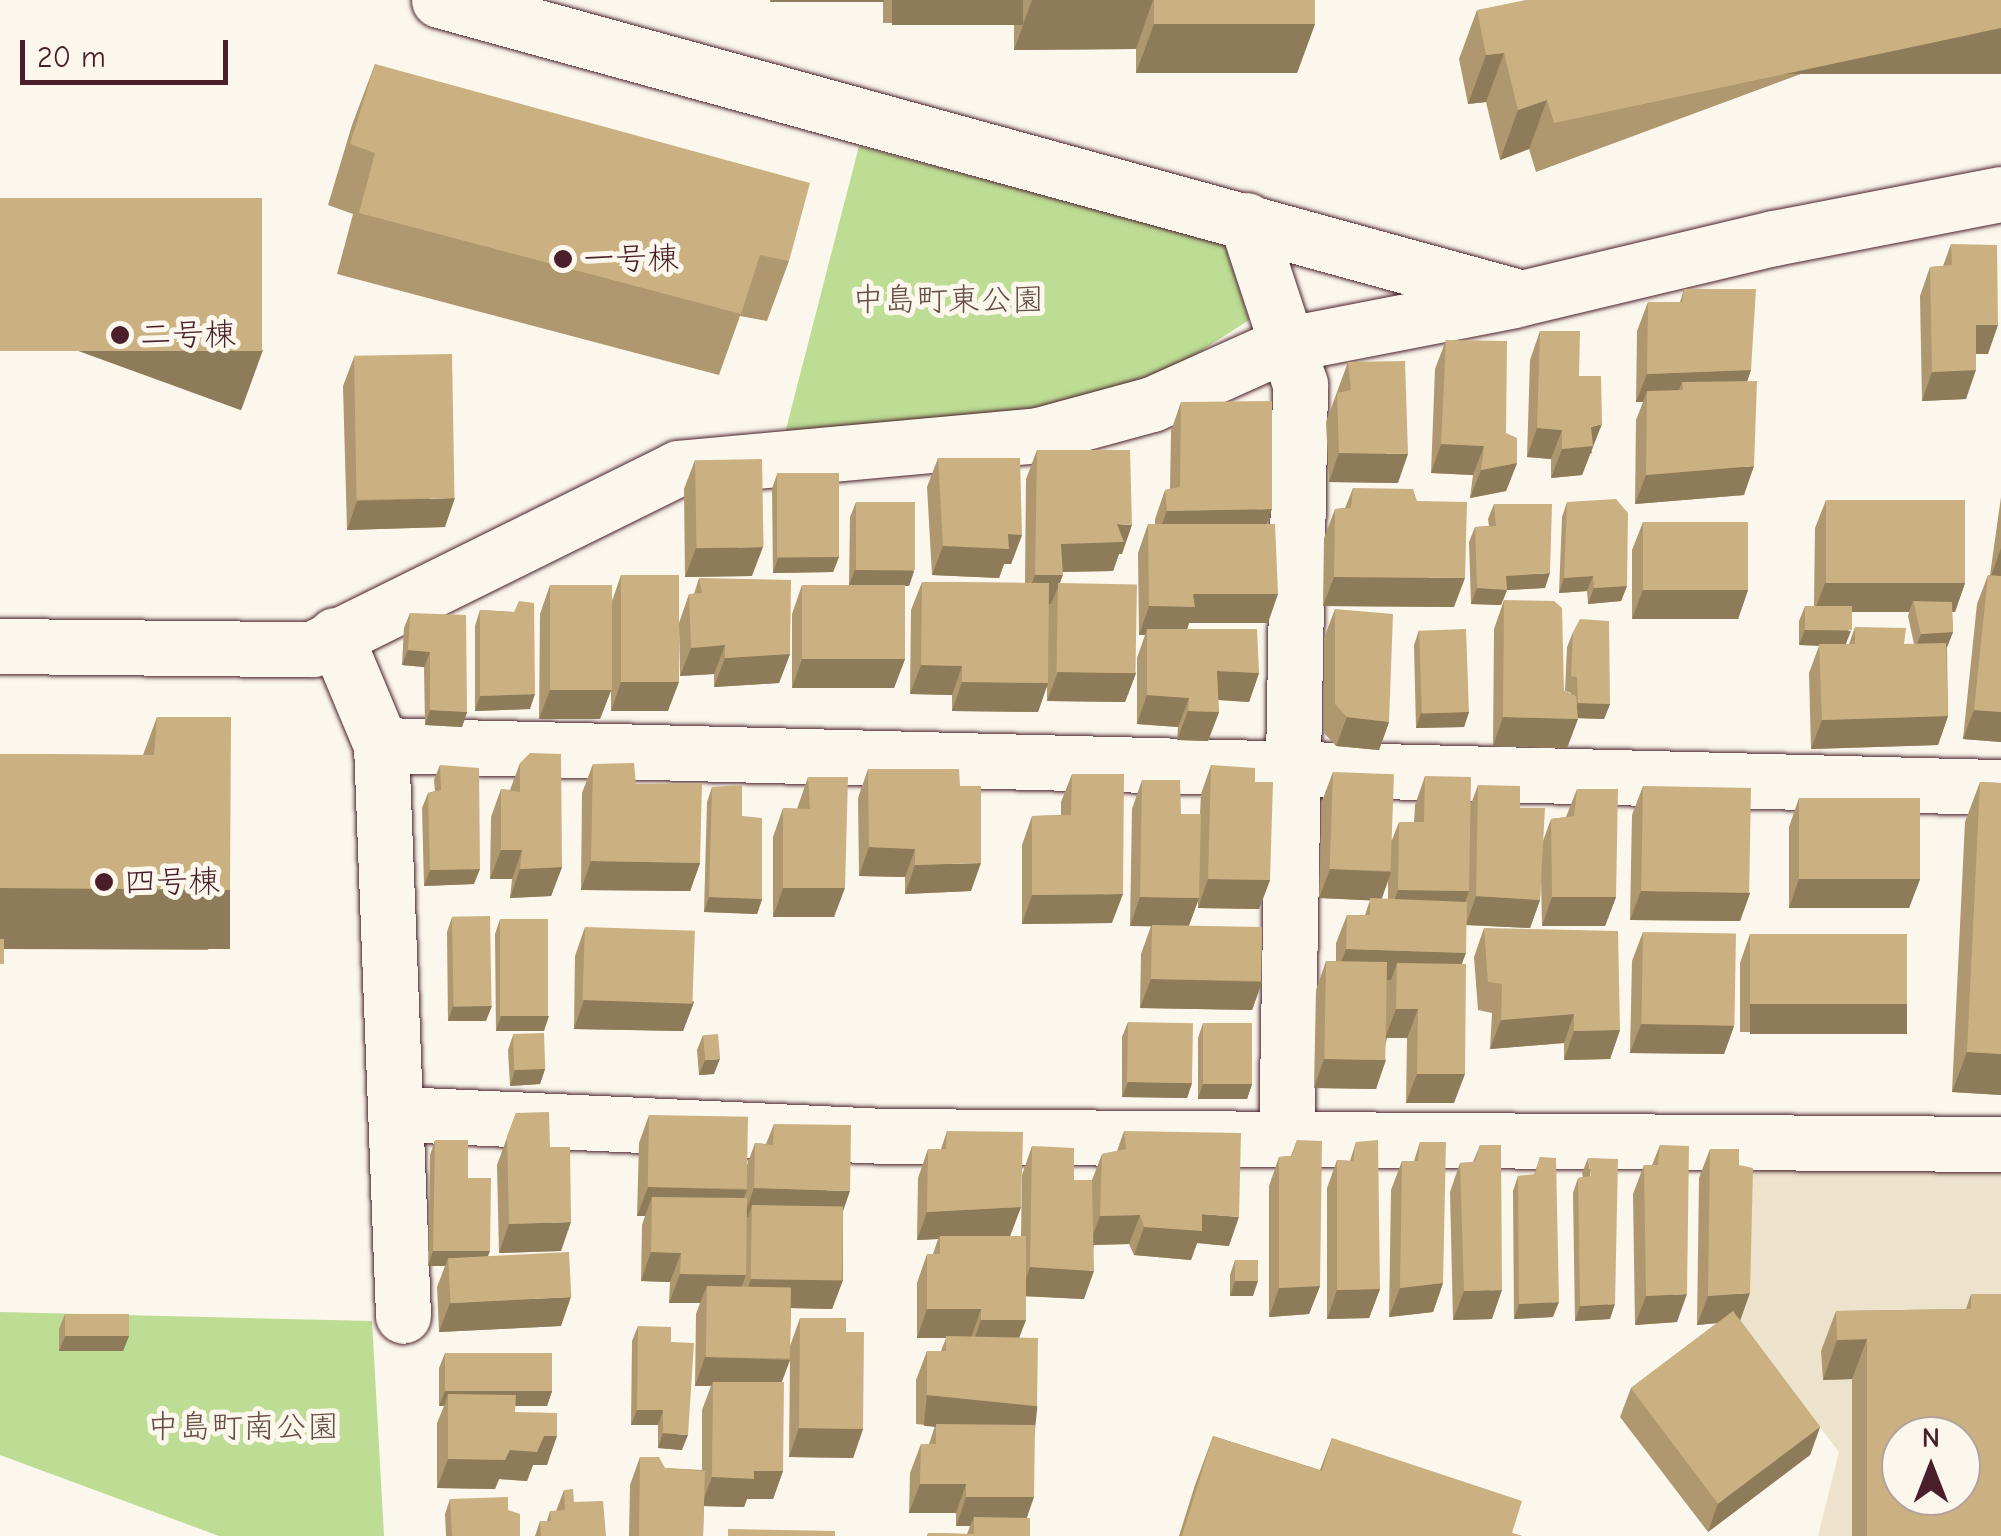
<!DOCTYPE html>
<html>
<head>
<meta charset="utf-8">
<style>
  body { margin:0 }
  #map { position:relative; width:2001px; height:1536px; overflow:hidden; background:#fbf7ec; font-family:"Comic Neue","Klee One",sans-serif }
  div>[style] { position:absolute }
  .built>* { inset:0; background:#ede2cc }
  .green>* { inset:0; background:#bddc94 }
  .roads { filter:drop-shadow(0 0 2px #4a1f2b) drop-shadow(0 0 2px #4a1f2b) }
  .street>* { height:55px; margin:-27.5px; padding:0 27.5px; transform-origin:27.5px; border-radius:27.5px; background:#fbf7ec }
  .wall>* { inset:0; background:#af976f }
  .shaded-wall>* { inset:0; background:#8e7b5a; transform-origin:0 0 }
  .building>* { inset:0; background:#cbb081; transform-origin:0 0 }
  .dots>* { width:28px; height:28px; translate:-50% -50%; box-sizing:border-box; border:5px solid #fbf7ec; border-radius:50% }
  span { translate:-50% -50%; white-space:nowrap; text-align:center; line-height:1.15; -webkit-text-stroke:10px #fbf7ec; paint-order:stroke }
  .poi-label { font-size:32px; color:#4a1f2b }
  .left { translate:0 -50%; text-align:left }
  .park-label { font-size:32px; color:#674e45 }
  .north { position:absolute; left:1881px; top:1416px; width:100px; height:100px; box-sizing:border-box; background:#fbf7ec; border:2px solid #b4a19f; border-radius:50%; rotate:0deg; font-size:28px; font-weight:700; line-height:40px; text-align:center; color:#4a1f2b }
  .north::after { content:''; display:block; margin:auto; width:35px; height:45px; background:#4a1f2b; clip-path:polygon(50% 0,100% 100%,50% 72%,0 100%) }
  .scale { position:absolute; left:20px; top:40px; width:208px; height:45px; box-sizing:border-box; border:5px solid #4a1f2b; border-top:0; padding-left:12px; font-size:30px; line-height:35px; white-space:nowrap; color:#4a1f2b; -webkit-text-stroke:8px #fbf7ec; paint-order:stroke }
</style>
</head>
<body>
<div id="map">
  <div class="built">
    <i style="clip-path:polygon(evenodd,1747px 1156px,2001px 1162px,2001px 1536px,1818px 1536px,1839px 1452px,1740px 1321px,1747px 1156px,1901px 1436px,1961px 1436px,1961px 1496px,1901px 1496px,1901px 1436px)"></i>
  </div>
  <div class="green">
    <i style="clip-path:polygon(859px 146px,1225px 245px,1249px 320px,1148px 385px,991px 422px,784px 437px)"></i>
    <i style="clip-path:polygon(0 1312px,372px 1321px,384px 1536px,219px 1536px,0 1455px)"></i>
  </div>
  <div class="roads">
    <div class="street">
      <i style="left:439px;top:0;width:1123px;rotate:15.38deg"></i>
      <i style="left:1522px;top:298px;width:259px;rotate:-13.4deg"></i>
      <i style="left:1774px;top:238px;width:231px;rotate:-11deg"></i>
      <i style="left:1246px;top:220px;width:173px;rotate:71.8deg"></i>
      <i style="left:1300px;top:384px;width:756px;rotate:91.06deg"></i>
      <i style="left:335px;top:635px;width:119px;rotate:67.3deg"></i>
      <i style="left:381px;top:745px;width:571px;rotate:87.79deg"></i>
      <i style="left:0;top:646px;width:312px;rotate:0.6deg"></i>
      <i style="left:312px;top:649px;width:408px;rotate:-26.3deg"></i>
      <i style="left:678px;top:468px;width:362px;rotate:-5.2deg"></i>
      <i style="left:1038px;top:435px;width:118px;rotate:-15.2deg"></i>
      <i style="left:1152px;top:404px;width:144px;rotate:-24.2deg"></i>
      <i style="left:1283px;top:345px;width:235px;rotate:-11deg"></i>
      <i style="left:381px;top:745px;width:1621px;rotate:1.49deg"></i>
      <i style="left:400px;top:1114px;width:485px;rotate:2.6deg"></i>
      <i style="left:885px;top:1136px;width:1116px;rotate:0.41deg"></i>
    </div>
  </div>
  <div class="wall">
    <i style="clip-path:polygon(770px 0,1315px 0,1315px 24px,1297px 73px,1136px 73px,1136px 49px,1014px 50px,1014px 23px,883px 23px,883px 2px,770px 2px)"></i>
    <i style="clip-path:polygon(2001px 0,1536px 172px,1529px 149px,1500px 160px,1486px 102px,1468px 104px,1459px 59px,1477px 10px)"></i>
    <i style="clip-path:polygon(375px 64px,789px 261px,767px 321px,740px 316px,719px 375px,337px 274px,353px 214px,328px 205px,352px 125px)"></i>
    <i style="clip-path:polygon(1951px 244px,1988px 354px,1976px 354px,1966px 399px,1922px 401px,1920px 296px,1930px 267px,1943px 266px)"></i>
    <i style="clip-path:polygon(1684px 289px,1751px 370px,1747px 381px,1744px 495px,1635px 504px,1636px 420px,1643px 402px,1636px 402px,1637px 331px,1648px 302px,1680px 302px)"></i>
    <i style="clip-path:polygon(1540px 331px,1579px 376px,1592px 453px,1590px 454px,1582px 475px,1551px 478px,1551px 459px,1527px 457px,1530px 360px)"></i>
    <i style="clip-path:polygon(1446px 340px,1506px 433px,1517px 463px,1506px 491px,1470px 498px,1473px 475px,1431px 473px,1435px 369px)"></i>
    <i style="clip-path:polygon(354px 357px,445px 527px,347px 530px,343px 386px)"></i>
    <i style="clip-path:polygon(1348px 362px,1398px 483px,1329px 482px,1326px 422px)"></i>
    <i style="clip-path:polygon(1181px 402px,1267px 524px,1268px 623px,1189px 623px,1187px 629px,1259px 673px,1249px 702px,1218px 700px,1219px 712px,1208px 741px,1177px 740px,1178px 727px,1137px 724px,1137px 658px,1145px 635px,1139px 635px,1138px 553px,1148px 524px,1155px 524px,1155px 519px,1165px 490px,1170px 489px,1171px 431px)"></i>
    <i style="clip-path:polygon(1037px 450px,1122px 554px,1119px 554px,1113px 571px,1063px 572px,1060px 583px,1136px 673px,1125px 702px,1047px 701px,1047px 686px,1038px 712px,952px 711px,952px 695px,910px 694px,911px 610px,922px 582px,1025px 583px,1026px 479px)"></i>
    <i style="clip-path:polygon(938px 458px,1022px 535px,1011px 564px,1004px 564px,999px 578px,932px 575px,927px 487px)"></i>
    <i style="clip-path:polygon(695px 460px,752px 576px,685px 577px,684px 489px)"></i>
    <i style="clip-path:polygon(777px 474px,839px 557px,833px 572px,773px 573px,772px 489px)"></i>
    <i style="clip-path:polygon(1353px 488px,1454px 607px,1323px 606px,1324px 538px,1335px 509px,1345px 508px)"></i>
    <i style="clip-path:polygon(2001px 497px,2001px 742px,1963px 739px,1977px 604px,1988px 575px,1990px 575px)"></i>
    <i style="clip-path:polygon(evenodd,1826px 500px,1965px 583px,1955px 612px,1952px 612px,1953px 632px,1947px 647px,1948px 716px,1938px 745px,1811px 749px,1809px 673px,1819px 646px,1799px 645px,1799px 621px,1805px 606px,1814px 606px,1815px 528px,1826px 500px,1852px 612px,1909px 612px,1908px 616px,1914px 644px,1904px 644px,1855px 627px,1849px 644px,1846px 644px,1852px 612px)"></i>
    <i style="clip-path:polygon(856px 502px,914px 571px,909px 586px,905px 586px,905px 659px,894px 688px,792px 688px,792px 614px,802px 585px,849px 585px,850px 517px)"></i>
    <i style="clip-path:polygon(1567px 502px,1627px 586px,1621px 601px,1588px 604px,1587px 591px,1559px 593px,1562px 517px)"></i>
    <i style="clip-path:polygon(1494px 504px,1545px 588px,1507px 590px,1501px 605px,1471px 604px,1469px 542px,1475px 527px,1489px 526px,1488px 519px)"></i>
    <i style="clip-path:polygon(1643px 522px,1748px 590px,1738px 619px,1632px 619px,1632px 550px)"></i>
    <i style="clip-path:polygon(621px 575px,679px 623px,689px 594px,694px 594px,699px 578px,790px 654px,779px 683px,714px 687px,714px 674px,680px 676px,679px 627px,668px 711px,611px 711px,611px 691px,600px 719px,539px 719px,540px 614px,550px 585px,612px 601px)"></i>
    <i style="clip-path:polygon(1504px 600px,1564px 691px,1571px 694px,1571px 693px,1565px 691px,1567px 647px,1573px 632px,1610px 704px,1604px 719px,1578px 718px,1567px 748px,1493px 746px,1494px 629px)"></i>
    <i style="clip-path:polygon(1335px 609px,1389px 722px,1379px 750px,1336px 746px,1324px 733px,1324px 638px)"></i>
    <i style="clip-path:polygon(480px 610px,514px 612px,530px 709px,475px 711px,475px 626px)"></i>
    <i style="clip-path:polygon(410px 613px,467px 712px,462px 727px,425px 725px,424px 667px,402px 665px,404px 628px)"></i>
    <i style="clip-path:polygon(1419px 630px,1469px 712px,1464px 727px,1416px 728px,1414px 645px)"></i>
    <i style="clip-path:polygon(157px 717px,230px 890px,208px 950px,4px 949px,0 754px,143px 755px)"></i>
    <i style="clip-path:polygon(520px 763px,562px 867px,551px 896px,510px 898px,512px 879px,490px 879px,491px 817px,501px 789px,510px 790px)"></i>
    <i style="clip-path:polygon(593px 764px,636px 784px,700px 863px,690px 891px,581px 890px,582px 793px)"></i>
    <i style="clip-path:polygon(440px 765px,474px 884px,424px 886px,422px 808px,428px 793px,435px 791px,434px 780px)"></i>
    <i style="clip-path:polygon(1211px 765px,1255px 782px,1270px 880px,1259px 909px,1198px 908px,1198px 901px,1189px 926px,1262px 982px,1252px 1010px,1140px 1008px,1141px 954px,1151px 926px,1130px 926px,1132px 809px,1142px 780px,1181px 814px,1200px 814px,1201px 794px)"></i>
    <i style="clip-path:polygon(868px 769px,971px 891px,905px 894px,905px 877px,859px 876px,858px 798px)"></i>
    <i style="clip-path:polygon(evenodd,1333px 772px,1392px 840px,1399px 822px,1414px 822px,1415px 805px,1425px 776px,1471px 804px,1478px 785px,1520px 808px,1543px 841px,1551px 819px,1566px 817px,1577px 789px,1616px 897px,1605px 926px,1542px 926px,1541px 877px,1540px 900px,1530px 928px,1466px 925px,1462px 964px,1454px 1103px,1406px 1103px,1407px 1038px,1387px 1038px,1376px 1089px,1314px 1088px,1316px 990px,1326px 961px,1336px 961px,1336px 943px,1347px 915px,1365px 915px,1370px 900px,1319px 898px,1322px 801px,1333px 772px,1388px 881px,1388px 899px,1381px 899px,1388px 881px)"></i>
    <i style="clip-path:polygon(1072px 774px,1112px 923px,1022px 924px,1022px 845px,1032px 816px,1061px 815px,1061px 802px)"></i>
    <i style="clip-path:polygon(808px 777px,834px 917px,773px 917px,773px 837px,783px 808px,797px 809px)"></i>
    <i style="clip-path:polygon(1980px 782px,2001px 783px,2001px 1095px,1952px 1092px,1965px 822px)"></i>
    <i style="clip-path:polygon(1643px 786px,1750px 893px,1740px 921px,1630px 920px,1632px 815px)"></i>
    <i style="clip-path:polygon(712px 787px,742px 816px,762px 899px,757px 914px,704px 912px,707px 802px)"></i>
    <i style="clip-path:polygon(1799px 798px,1920px 879px,1909px 908px,1789px 908px,1789px 827px)"></i>
    <i style="clip-path:polygon(452px 917px,486px 1021px,448px 1021px,447px 932px)"></i>
    <i style="clip-path:polygon(500px 919px,544px 1031px,496px 1031px,495px 934px)"></i>
    <i style="clip-path:polygon(585px 927px,694px 1002px,683px 1031px,574px 1029px,575px 956px)"></i>
    <i style="clip-path:polygon(1484px 928px,1620px 1030px,1610px 1059px,1564px 1060px,1564px 1043px,1490px 1049px,1492px 1013px,1478px 1010px,1474px 957px)"></i>
    <i style="clip-path:polygon(1643px 932px,1734px 1026px,1724px 1054px,1630px 1053px,1632px 961px)"></i>
    <i style="clip-path:polygon(1750px 934px,1907px 1004px,1896px 1032px,1740px 1032px,1740px 963px)"></i>
    <i style="clip-path:polygon(1128px 1022px,1192px 1083px,1187px 1098px,1122px 1097px,1122px 1037px)"></i>
    <i style="clip-path:polygon(1203px 1023px,1252px 1084px,1247px 1099px,1198px 1099px,1198px 1038px)"></i>
    <i style="clip-path:polygon(513px 1035px,545px 1069px,540px 1084px,510px 1086px,508px 1050px)"></i>
    <i style="clip-path:polygon(703px 1035px,714px 1074px,699px 1075px,697px 1050px)"></i>
    <i style="clip-path:polygon(516px 1113px,561px 1251px,499px 1253px,497px 1165px)"></i>
    <i style="clip-path:polygon(649px 1115px,747px 1165px,755px 1143px,766px 1144px,774px 1124px,843px 1212px,843px 1280px,832px 1309px,791px 1308px,790px 1346px,800px 1318px,846px 1332px,863px 1429px,853px 1458px,789px 1457px,790px 1360px,782px 1382px,783px 1471px,773px 1499px,747px 1499px,744px 1507px,704px 1506px,703px 1536px,629px 1536px,630px 1485px,640px 1457px,665px 1468px,702px 1470px,702px 1410px,711px 1386px,695px 1386px,696px 1314px,700px 1303px,669px 1303px,670px 1282px,641px 1281px,642px 1225px,645px 1216px,637px 1216px,639px 1143px)"></i>
    <i style="clip-path:polygon(947px 1131px,1021px 1207px,1010px 1236px,1021px 1236px,1022px 1175px,1032px 1146px,1074px 1180px,1092px 1180px,1102px 1154px,1117px 1151px,1124px 1131px,1229px 1246px,1197px 1243px,1191px 1260px,1134px 1255px,1129px 1244px,1094px 1245px,1084px 1299px,1026px 1296px,1019px 1337px,1037px 1406px,1030px 1425px,1026px 1518px,1030px 1536px,927px 1536px,928px 1533px,967px 1534px,970px 1526px,956px 1526px,956px 1513px,909px 1513px,910px 1473px,921px 1444px,929px 1444px,935px 1426px,916px 1424px,916px 1380px,927px 1351px,941px 1351px,946px 1338px,917px 1338px,917px 1283px,927px 1254px,933px 1254px,938px 1239px,917px 1240px,918px 1178px,928px 1149px,941px 1149px)"></i>
    <i style="clip-path:polygon(435px 1140px,468px 1178px,488px 1256px,561px 1326px,439px 1332px,437px 1287px,445px 1266px,428px 1266px,430px 1155px)"></i>
    <i style="clip-path:polygon(1297px 1140px,1320px 1286px,1309px 1314px,1269px 1317px,1269px 1186px,1279px 1157px,1291px 1156px)"></i>
    <i style="clip-path:polygon(1356px 1142px,1380px 1289px,1369px 1318px,1327px 1319px,1327px 1188px,1337px 1160px,1350px 1161px)"></i>
    <i style="clip-path:polygon(1420px 1142px,1443px 1283px,1433px 1312px,1389px 1317px,1391px 1190px,1402px 1161px,1414px 1161px)"></i>
    <i style="clip-path:polygon(1480px 1145px,1492px 1319px,1453px 1320px,1450px 1192px,1460px 1163px,1473px 1162px)"></i>
    <i style="clip-path:polygon(1660px 1145px,1677px 1322px,1635px 1325px,1633px 1194px,1644px 1165px,1652px 1165px)"></i>
    <i style="clip-path:polygon(1710px 1149px,1740px 1320px,1820px 1427px,1810px 1455px,1708px 1532px,1620px 1417px,1631px 1388px,1717px 1323px,1697px 1325px,1699px 1178px)"></i>
    <i style="clip-path:polygon(1540px 1157px,1553px 1317px,1514px 1319px,1513px 1191px,1518px 1176px,1534px 1175px)"></i>
    <i style="clip-path:polygon(1588px 1158px,1610px 1319px,1575px 1321px,1573px 1193px,1578px 1178px,1583px 1177px,1582px 1173px)"></i>
    <i style="clip-path:polygon(1235px 1260px,1253px 1296px,1230px 1296px,1230px 1275px)"></i>
    <i style="clip-path:polygon(1971px 1294px,2001px 1536px,1852px 1536px,1852px 1379px,1823px 1380px,1821px 1351px,1836px 1311px,1966px 1309px)"></i>
    <i style="clip-path:polygon(65px 1314px,129px 1336px,123px 1351px,59px 1351px,59px 1329px)"></i>
    <i style="clip-path:polygon(638px 1326px,682px 1450px,658px 1448px,658px 1425px,631px 1425px,632px 1341px)"></i>
    <i style="clip-path:polygon(445px 1353px,552px 1391px,547px 1406px,515px 1406px,515px 1412px,547px 1465px,533px 1465px,527px 1481px,499px 1479px,495px 1489px,437px 1488px,437px 1423px,444px 1406px,439px 1406px,439px 1368px)"></i>
    <i style="clip-path:polygon(1213px 1436px,1320px 1470px,1332px 1438px,1512px 1533px,1522px 1536px,1179px 1536px,1195px 1485px)"></i>
    <i style="clip-path:polygon(564px 1490px,574px 1502px,606px 1536px,535px 1536px,540px 1521px,547px 1521px,550px 1511px,556px 1511px)"></i>
    <i style="clip-path:polygon(450px 1499px,520px 1536px,446px 1536px,445px 1514px)"></i>
  </div>
  <div class="shaded-wall">
    <i style="left:771px;top:0;width:113px;height:2px"></i>
    <i style="left:892px;top:0;width:131px;height:25px"></i>
    <i style="clip-path:polygon(1032px 0,1153px 0,1136px 49px,1014px 50px)"></i>
    <i style="clip-path:polygon(1154px 24px,1315px 24px,1297px 73px,1136px 73px)"></i>
    <i style="left:2001px;top:28px;width:46px;height:457px;rotate:90deg"></i>
    <i style="clip-path:polygon(1504px 53px,1486px 102px,1468px 104px,1486px 55px)"></i>
    <i style="clip-path:polygon(1547px 100px,1529px 149px,1500px 160px,1518px 110px)"></i>
    <i style="clip-path:polygon(1976px 325px,1998px 325px,1988px 354px,1966px 354px)"></i>
    <i style="left:263px;top:350px;width:64px;height:263px;rotate:110deg"></i>
    <i style="clip-path:polygon(1751px 370px,1741px 399px,1683px 390px,1682px 382px,1675px 401px,1647px 391px,1643px 402px,1636px 402px,1647px 374px)"></i>
    <i style="clip-path:polygon(1976px 370px,1966px 399px,1922px 401px,1932px 372px)"></i>
    <i style="clip-path:polygon(1602px 424px,1582px 475px,1551px 478px,1562px 449px,1591px 427px)"></i>
    <i style="clip-path:polygon(1537px 428px,1562px 430px,1551px 459px,1527px 457px)"></i>
    <i style="clip-path:polygon(1441px 444px,1484px 446px,1473px 475px,1431px 473px)"></i>
    <i style="clip-path:polygon(1339px 453px,1408px 454px,1398px 483px,1329px 482px)"></i>
    <i style="clip-path:polygon(1517px 463px,1506px 491px,1470px 498px,1481px 470px)"></i>
    <i style="clip-path:polygon(1754px 466px,1744px 495px,1635px 504px,1646px 475px)"></i>
    <i style="clip-path:polygon(455px 498px,445px 527px,347px 530px,357px 501px)"></i>
    <i style="clip-path:polygon(1272px 509px,1262px 538px,1156px 540px,1167px 511px)"></i>
    <i style="clip-path:polygon(1117px 524px,1132px 525px,1122px 554px,1119px 554px,1113px 571px,1051px 572px,1061px 544px)"></i>
    <i style="clip-path:polygon(1008px 534px,1022px 535px,1011px 564px,1004px 564px,999px 578px,932px 575px,943px 546px)"></i>
    <i style="clip-path:polygon(763px 547px,752px 576px,685px 577px,696px 548px)"></i>
    <i style="clip-path:polygon(2001px 548px,2001px 581px,1990px 579px)"></i>
    <i style="clip-path:polygon(839px 557px,833px 572px,773px 573px,778px 558px)"></i>
    <i style="clip-path:polygon(855px 570px,914px 571px,909px 586px,849px 585px)"></i>
    <i style="clip-path:polygon(1550px 573px,1545px 588px,1507px 590px,1501px 605px,1471px 604px,1477px 588px,1506px 576px)"></i>
    <i style="clip-path:polygon(1035px 575px,1063px 575px,1051px 604px,1024px 604px)"></i>
    <i style="clip-path:polygon(1593px 576px,1587px 591px,1559px 593px,1564px 578px)"></i>
    <i style="clip-path:polygon(1334px 577px,1465px 578px,1454px 607px,1323px 606px)"></i>
    <i style="clip-path:polygon(1825px 583px,1965px 583px,1955px 612px,1916px 612px,1913px 601px,1909px 612px,1814px 612px)"></i>
    <i style="clip-path:polygon(1627px 586px,1621px 601px,1588px 604px,1594px 588px)"></i>
    <i style="clip-path:polygon(1643px 590px,1748px 590px,1738px 619px,1632px 619px)"></i>
    <i style="clip-path:polygon(1193px 594px,1278px 594px,1268px 623px,1189px 623px,1185px 636px,1147px 629px,1145px 635px,1139px 635px,1149px 606px)"></i>
    <i style="clip-path:polygon(1805px 630px,1851px 631px,1845px 646px,1799px 645px)"></i>
    <i style="clip-path:polygon(1953px 632px,1947px 647px,1915px 649px,1921px 634px)"></i>
    <i style="clip-path:polygon(725px 645px,714px 674px,680px 676px,691px 648px)"></i>
    <i style="clip-path:polygon(408px 650px,430px 652px,424px 667px,402px 665px)"></i>
    <i style="clip-path:polygon(790px 654px,779px 683px,714px 687px,725px 658px)"></i>
    <i style="clip-path:polygon(802px 659px,905px 659px,894px 688px,792px 688px)"></i>
    <i style="clip-path:polygon(921px 665px,962px 666px,952px 695px,910px 694px)"></i>
    <i style="clip-path:polygon(1217px 671px,1259px 673px,1249px 702px,1206px 699px)"></i>
    <i style="clip-path:polygon(1058px 672px,1136px 673px,1125px 702px,1047px 701px)"></i>
    <i style="clip-path:polygon(621px 682px,679px 682px,668px 711px,611px 711px)"></i>
    <i style="clip-path:polygon(962px 682px,1048px 683px,1038px 712px,952px 711px)"></i>
    <i style="clip-path:polygon(550px 690px,611px 690px,600px 719px,539px 719px)"></i>
    <i style="clip-path:polygon(535px 694px,530px 709px,475px 711px,480px 696px)"></i>
    <i style="clip-path:polygon(1147px 695px,1189px 698px,1178px 727px,1137px 724px)"></i>
    <i style="clip-path:polygon(1578px 703px,1610px 704px,1604px 719px,1573px 718px)"></i>
    <i style="clip-path:polygon(430px 710px,467px 712px,462px 727px,425px 725px)"></i>
    <i style="clip-path:polygon(1974px 710px,2001px 712px,2001px 742px,1963px 739px)"></i>
    <i style="clip-path:polygon(1188px 711px,1219px 712px,1208px 741px,1177px 740px)"></i>
    <i style="clip-path:polygon(1469px 712px,1464px 727px,1416px 728px,1421px 713px)"></i>
    <i style="clip-path:polygon(1948px 716px,1938px 745px,1811px 749px,1822px 720px)"></i>
    <i style="clip-path:polygon(1347px 717px,1389px 722px,1379px 750px,1336px 746px)"></i>
    <i style="clip-path:polygon(1503px 717px,1578px 719px,1567px 748px,1493px 746px)"></i>
    <i style="clip-path:polygon(869px 847px,915px 849px,905px 877px,859px 876px)"></i>
    <i style="clip-path:polygon(501px 850px,522px 850px,512px 879px,490px 879px)"></i>
    <i style="clip-path:polygon(591px 861px,700px 863px,690px 891px,581px 890px)"></i>
    <i style="clip-path:polygon(981px 863px,971px 891px,905px 894px,915px 865px)"></i>
    <i style="clip-path:polygon(562px 867px,551px 896px,510px 898px,520px 869px)"></i>
    <i style="clip-path:polygon(480px 869px,474px 884px,424px 886px,430px 870px)"></i>
    <i style="clip-path:polygon(1330px 869px,1391px 872px,1381px 901px,1319px 898px)"></i>
    <i style="clip-path:polygon(1208px 879px,1270px 880px,1259px 909px,1198px 908px)"></i>
    <i style="clip-path:polygon(1799px 879px,1920px 879px,1909px 908px,1789px 908px)"></i>
    <i style="left:0;top:888px;width:230px;height:61px"></i>
    <i style="clip-path:polygon(783px 888px,845px 888px,834px 917px,773px 917px)"></i>
    <i style="clip-path:polygon(1398px 890px,1469px 891px,1459px 920px,1387px 919px)"></i>
    <i style="clip-path:polygon(1641px 891px,1750px 893px,1740px 921px,1630px 920px)"></i>
    <i style="clip-path:polygon(1123px 894px,1112px 923px,1022px 924px,1032px 895px)"></i>
    <i style="clip-path:polygon(1476px 896px,1540px 900px,1530px 928px,1466px 925px)"></i>
    <i style="clip-path:polygon(709px 897px,762px 899px,757px 914px,704px 912px)"></i>
    <i style="clip-path:polygon(1140px 897px,1199px 898px,1188px 927px,1130px 926px)"></i>
    <i style="clip-path:polygon(1552px 897px,1616px 897px,1605px 926px,1542px 926px)"></i>
    <i style="clip-path:polygon(1346px 949px,1466px 953px,1455px 982px,1397px 963px,1391px 980px,1335px 978px)"></i>
    <i style="clip-path:polygon(1151px 979px,1262px 982px,1252px 1010px,1140px 1008px)"></i>
    <i style="clip-path:polygon(584px 1000px,694px 1002px,683px 1031px,574px 1029px)"></i>
    <i style="left:1750px;top:1004px;width:157px;height:30px"></i>
    <i style="clip-path:polygon(453px 1006px,492px 1006px,486px 1021px,448px 1021px)"></i>
    <i style="clip-path:polygon(1396px 1009px,1418px 1009px,1407px 1038px,1385px 1038px)"></i>
    <i style="clip-path:polygon(1574px 1014px,1564px 1043px,1490px 1049px,1501px 1020px)"></i>
    <i style="clip-path:polygon(501px 1016px,549px 1016px,544px 1031px,496px 1031px)"></i>
    <i style="clip-path:polygon(1641px 1024px,1734px 1026px,1724px 1054px,1630px 1053px)"></i>
    <i style="clip-path:polygon(1620px 1030px,1610px 1059px,1564px 1060px,1574px 1031px)"></i>
    <i style="clip-path:polygon(1967px 1052px,2001px 1054px,2001px 1095px,1952px 1092px)"></i>
    <i style="clip-path:polygon(720px 1059px,714px 1074px,699px 1075px,705px 1060px)"></i>
    <i style="clip-path:polygon(1324px 1059px,1386px 1060px,1376px 1089px,1314px 1088px)"></i>
    <i style="clip-path:polygon(545px 1069px,540px 1084px,510px 1086px,515px 1070px)"></i>
    <i style="clip-path:polygon(1417px 1074px,1465px 1074px,1454px 1103px,1406px 1103px)"></i>
    <i style="clip-path:polygon(1128px 1082px,1192px 1083px,1187px 1098px,1122px 1097px)"></i>
    <i style="clip-path:polygon(1203px 1084px,1252px 1084px,1247px 1099px,1198px 1099px)"></i>
    <i style="clip-path:polygon(648px 1187px,747px 1190px,736px 1218px,652px 1197px,645px 1216px,637px 1216px)"></i>
    <i style="clip-path:polygon(754px 1188px,850px 1191px,840px 1220px,752px 1205px,748px 1217px,744px 1217px)"></i>
    <i style="clip-path:polygon(1021px 1207px,1010px 1236px,940px 1236px,938px 1239px,917px 1240px,927px 1212px)"></i>
    <i style="clip-path:polygon(1202px 1214px,1239px 1217px,1229px 1246px,1197px 1243px,1191px 1260px,1134px 1255px,1144px 1227px)"></i>
    <i style="clip-path:polygon(1140px 1215px,1129px 1244px,1089px 1245px,1100px 1216px)"></i>
    <i style="clip-path:polygon(571px 1222px,561px 1251px,499px 1253px,509px 1224px)"></i>
    <i style="clip-path:polygon(433px 1251px,490px 1251px,484px 1266px,448px 1258px,445px 1266px,428px 1266px)"></i>
    <i style="clip-path:polygon(651px 1252px,681px 1253px,670px 1282px,641px 1281px)"></i>
    <i style="clip-path:polygon(1030px 1267px,1094px 1271px,1084px 1299px,1020px 1296px)"></i>
    <i style="clip-path:polygon(680px 1274px,746px 1275px,735px 1304px,707px 1286px,700px 1303px,669px 1303px)"></i>
    <i style="clip-path:polygon(751px 1279px,843px 1280px,832px 1309px,741px 1307px)"></i>
    <i style="clip-path:polygon(1235px 1281px,1258px 1281px,1253px 1296px,1230px 1296px)"></i>
    <i style="clip-path:polygon(1443px 1283px,1433px 1312px,1389px 1317px,1400px 1288px)"></i>
    <i style="clip-path:polygon(1320px 1286px,1309px 1314px,1269px 1317px,1279px 1288px)"></i>
    <i style="clip-path:polygon(1380px 1289px,1369px 1318px,1327px 1319px,1337px 1290px)"></i>
    <i style="clip-path:polygon(1502px 1290px,1492px 1319px,1453px 1320px,1464px 1291px)"></i>
    <i style="clip-path:polygon(1750px 1293px,1740px 1321px,1697px 1325px,1708px 1296px)"></i>
    <i style="clip-path:polygon(1687px 1294px,1677px 1322px,1635px 1325px,1646px 1296px)"></i>
    <i style="clip-path:polygon(571px 1297px,561px 1326px,439px 1332px,450px 1303px)"></i>
    <i style="clip-path:polygon(1559px 1302px,1553px 1317px,1514px 1319px,1519px 1304px)"></i>
    <i style="clip-path:polygon(1615px 1304px,1610px 1319px,1575px 1321px,1580px 1306px)"></i>
    <i style="clip-path:polygon(927px 1309px,981px 1309px,971px 1338px,917px 1338px)"></i>
    <i style="clip-path:polygon(981px 1320px,1026px 1320px,1015px 1349px,971px 1349px)"></i>
    <i style="clip-path:polygon(65px 1336px,129px 1336px,123px 1351px,59px 1351px)"></i>
    <i style="clip-path:polygon(1867px 1339px,1852px 1379px,1823px 1380px,1837px 1340px)"></i>
    <i style="clip-path:polygon(705px 1357px,790px 1360px,779px 1388px,713px 1382px,711px 1386px,695px 1386px)"></i>
    <i style="clip-path:polygon(445px 1391px,552px 1391px,547px 1406px,448px 1406px,448px 1394px,444px 1406px,439px 1406px)"></i>
    <i style="left:927px;top:1395px;width:111px;height:31px;rotate:6deg"></i>
    <i style="clip-path:polygon(637px 1410px,663px 1410px,658px 1425px,631px 1425px)"></i>
    <i style="clip-path:polygon(1820px 1427px,1810px 1455px,1708px 1532px,1718px 1503px)"></i>
    <i style="clip-path:polygon(799px 1428px,863px 1429px,853px 1458px,789px 1457px)"></i>
    <i style="clip-path:polygon(663px 1433px,688px 1435px,682px 1450px,658px 1448px)"></i>
    <i style="clip-path:polygon(544px 1436px,557px 1436px,547px 1465px,533px 1465px,527px 1481px,499px 1479px,495px 1489px,437px 1488px,448px 1459px,510px 1450px)"></i>
    <i style="clip-path:polygon(754px 1471px,783px 1471px,773px 1499px,747px 1499px,744px 1507px,701px 1506px,712px 1477px)"></i>
    <i style="clip-path:polygon(920px 1484px,966px 1484px,956px 1513px,909px 1513px)"></i>
    <i style="clip-path:polygon(966px 1497px,1034px 1497px,1024px 1526px,974px 1517px,970px 1526px,956px 1526px)"></i>
  </div>
  <div class="building">
    <i style="left:1154px;top:0;width:161px;height:24px"></i>
    <i style="clip-path:polygon(1526px 0,2001px 0,2001px 28px,1554px 123px,1547px 100px,1518px 110px,1504px 53px,1486px 55px,1477px 10px)"></i>
    <i style="clip-path:polygon(375px 64px,810px 183px,789px 261px,760px 255px,741px 314px,359px 213px,375px 153px,350px 144px)"></i>
    <i style="left:0;top:198px;width:262px;height:153px"></i>
    <i style="clip-path:polygon(1951px 244px,1997px 245px,1998px 325px,1976px 325px,1976px 370px,1932px 372px,1930px 267px,1952px 265px)"></i>
    <i style="clip-path:polygon(1684px 289px,1756px 289px,1751px 370px,1647px 374px,1648px 302px,1682px 302px)"></i>
    <i style="clip-path:polygon(1540px 331px,1580px 331px,1579px 376px,1601px 376px,1602px 424px,1591px 427px,1593px 446px,1562px 449px,1562px 430px,1537px 428px)"></i>
    <i style="clip-path:polygon(1446px 340px,1507px 341px,1506px 433px,1517px 438px,1517px 463px,1481px 470px,1484px 446px,1441px 444px)"></i>
    <i style="left:452px;top:354px;width:144px;height:98px;rotate:89deg"></i>
    <i style="clip-path:polygon(1405px 361px,1408px 454px,1339px 453px,1337px 393px,1351px 390px,1348px 362px)"></i>
    <i style="clip-path:polygon(1757px 381px,1754px 466px,1646px 475px,1647px 391px,1683px 390px,1682px 382px)"></i>
    <i style="clip-path:polygon(1272px 401px,1272px 509px,1167px 511px,1165px 490px,1180px 487px,1181px 402px)"></i>
    <i style="clip-path:polygon(1037px 450px,1130px 450px,1132px 525px,1117px 524px,1124px 542px,1061px 544px,1063px 575px,1035px 575px)"></i>
    <i style="clip-path:polygon(938px 458px,1020px 458px,1022px 535px,1008px 534px,1009px 549px,943px 546px)"></i>
    <i style="left:762px;top:459px;width:88px;height:67px;rotate:89deg"></i>
    <i style="left:839px;top:473px;width:84px;height:62px;rotate:90deg"></i>
    <i style="clip-path:polygon(1353px 488px,1413px 489px,1417px 501px,1467px 502px,1465px 578px,1334px 577px,1335px 509px,1351px 508px)"></i>
    <i style="clip-path:polygon(1616px 499px,1628px 513px,1627px 586px,1594px 588px,1593px 576px,1564px 578px,1567px 502px)"></i>
    <i style="left:1826px;top:500px;width:139px;height:83px"></i>
    <i style="left:856px;top:502px;width:59px;height:68px"></i>
    <i style="clip-path:polygon(1494px 504px,1552px 504px,1550px 573px,1506px 576px,1507px 590px,1477px 588px,1475px 527px,1496px 526px)"></i>
    <i style="left:1643px;top:522px;width:105px;height:68px"></i>
    <i style="clip-path:polygon(1148px 524px,1275px 524px,1278px 594px,1193px 594px,1195px 607px,1149px 606px)"></i>
    <i style="left:621px;top:575px;width:58px;height:107px"></i>
    <i style="clip-path:polygon(1988px 575px,2001px 576px,2001px 712px,1974px 710px)"></i>
    <i style="clip-path:polygon(699px 578px,791px 580px,790px 654px,725px 658px,725px 645px,691px 648px,689px 594px,702px 593px)"></i>
    <i style="clip-path:polygon(922px 582px,1049px 583px,1048px 683px,962px 682px,962px 666px,921px 665px)"></i>
    <i style="left:1058px;top:583px;width:79px;height:89px;rotate:1deg"></i>
    <i style="left:550px;top:585px;width:62px;height:105px"></i>
    <i style="left:802px;top:585px;width:103px;height:74px"></i>
    <i style="clip-path:polygon(1504px 600px,1554px 601px,1562px 608px,1564px 691px,1576px 696px,1578px 719px,1503px 717px)"></i>
    <i style="clip-path:polygon(519px 601px,534px 603px,535px 694px,480px 696px,480px 610px,514px 612px)"></i>
    <i style="clip-path:polygon(1913px 601px,1952px 602px,1953px 632px,1921px 634px)"></i>
    <i style="left:1805px;top:606px;width:47px;height:24px"></i>
    <i style="clip-path:polygon(1335px 609px,1393px 614px,1389px 722px,1347px 717px,1335px 704px)"></i>
    <i style="clip-path:polygon(410px 613px,466px 615px,467px 712px,430px 710px,430px 652px,408px 650px)"></i>
    <i style="clip-path:polygon(1580px 619px,1609px 621px,1610px 704px,1578px 703px,1577px 677px,1571px 676px,1573px 632px)"></i>
    <i style="clip-path:polygon(1855px 627px,1906px 628px,1904px 644px,1946px 643px,1948px 716px,1822px 720px,1819px 644px,1855px 644px)"></i>
    <i style="clip-path:polygon(1147px 629px,1257px 629px,1259px 673px,1217px 671px,1219px 712px,1188px 711px,1189px 698px,1147px 695px)"></i>
    <i style="left:1466px;top:629px;width:83px;height:47px;rotate:88deg"></i>
    <i style="clip-path:polygon(157px 717px,231px 717px,230px 890px,0 888px,0 754px,154px 755px)"></i>
    <i style="clip-path:polygon(530px 753px,561px 754px,562px 867px,520px 869px,522px 850px,501px 850px,501px 789px,520px 792px,520px 763px)"></i>
    <i style="clip-path:polygon(634px 763px,636px 784px,702px 783px,700px 863px,591px 861px,593px 764px)"></i>
    <i style="clip-path:polygon(440px 765px,479px 768px,480px 869px,430px 870px,428px 793px,441px 790px)"></i>
    <i style="clip-path:polygon(1211px 765px,1255px 768px,1255px 782px,1273px 782px,1270px 880px,1208px 879px)"></i>
    <i style="clip-path:polygon(868px 769px,959px 769px,960px 786px,981px 786px,981px 863px,915px 865px,915px 849px,869px 847px)"></i>
    <i style="left:1333px;top:772px;width:61px;height:97px;rotate:2deg"></i>
    <i style="clip-path:polygon(1072px 774px,1124px 774px,1123px 894px,1032px 895px,1032px 816px,1071px 815px)"></i>
    <i style="clip-path:polygon(1425px 776px,1471px 777px,1469px 891px,1398px 890px,1399px 822px,1424px 822px)"></i>
    <i style="clip-path:polygon(808px 777px,848px 777px,845px 888px,783px 888px,783px 808px,810px 809px)"></i>
    <i style="clip-path:polygon(1142px 780px,1180px 780px,1181px 814px,1201px 814px,1199px 898px,1140px 897px)"></i>
    <i style="clip-path:polygon(1980px 782px,2001px 783px,2001px 1054px,1967px 1052px)"></i>
    <i style="clip-path:polygon(742px 785px,742px 816px,762px 818px,762px 899px,709px 897px,712px 787px)"></i>
    <i style="clip-path:polygon(1478px 785px,1520px 786px,1520px 808px,1545px 808px,1540px 900px,1476px 896px)"></i>
    <i style="left:1643px;top:786px;width:108px;height:105px;rotate:1deg"></i>
    <i style="clip-path:polygon(1577px 789px,1618px 789px,1616px 897px,1552px 897px,1551px 819px,1574px 816px)"></i>
    <i style="left:1799px;top:798px;width:121px;height:81px"></i>
    <i style="clip-path:polygon(1370px 898px,1467px 902px,1466px 953px,1346px 949px,1347px 915px,1370px 915px)"></i>
    <i style="left:490px;top:916px;width:90px;height:38px;rotate:89deg"></i>
    <i style="left:500px;top:919px;width:48px;height:97px"></i>
    <i style="left:1152px;top:925px;width:110px;height:54px;rotate:1deg"></i>
    <i style="left:585px;top:927px;width:110px;height:73px;rotate:2deg"></i>
    <i style="clip-path:polygon(1484px 928px,1618px 931px,1620px 1030px,1574px 1031px,1574px 1014px,1501px 1020px,1502px 984px,1488px 982px)"></i>
    <i style="left:1643px;top:932px;width:93px;height:92px;rotate:1deg"></i>
    <i style="left:1750px;top:934px;width:157px;height:70px"></i>
    <i style="left:0;top:939px;width:4px;height:25px"></i>
    <i style="left:1326px;top:961px;width:61px;height:98px;rotate:1deg"></i>
    <i style="clip-path:polygon(1397px 963px,1466px 964px,1465px 1074px,1417px 1074px,1418px 1009px,1396px 1009px)"></i>
    <i style="left:1128px;top:1022px;width:65px;height:60px;rotate:1deg"></i>
    <i style="left:1203px;top:1023px;width:49px;height:61px"></i>
    <i style="left:544px;top:1033px;width:36px;height:31px;rotate:88deg"></i>
    <i style="left:718px;top:1034px;width:25px;height:15px;rotate:85deg"></i>
    <i style="clip-path:polygon(549px 1112px,550px 1147px,570px 1147px,571px 1222px,509px 1224px,507px 1136px,516px 1113px)"></i>
    <i style="left:649px;top:1115px;width:99px;height:72px;rotate:1deg"></i>
    <i style="clip-path:polygon(774px 1124px,851px 1125px,850px 1191px,754px 1188px,755px 1143px,773px 1145px)"></i>
    <i style="clip-path:polygon(947px 1131px,1023px 1132px,1021px 1207px,927px 1212px,928px 1149px,946px 1149px)"></i>
    <i style="clip-path:polygon(1124px 1131px,1241px 1133px,1239px 1217px,1202px 1214px,1202px 1231px,1144px 1227px,1140px 1215px,1100px 1216px,1102px 1154px,1126px 1149px)"></i>
    <i style="clip-path:polygon(435px 1140px,468px 1140px,468px 1178px,491px 1178px,490px 1251px,433px 1251px)"></i>
    <i style="clip-path:polygon(1297px 1140px,1322px 1141px,1320px 1286px,1279px 1288px,1279px 1157px,1292px 1156px)"></i>
    <i style="clip-path:polygon(1378px 1140px,1380px 1289px,1337px 1290px,1337px 1160px,1353px 1161px,1356px 1142px)"></i>
    <i style="clip-path:polygon(1420px 1142px,1446px 1142px,1443px 1283px,1400px 1288px,1402px 1161px,1418px 1161px)"></i>
    <i style="clip-path:polygon(1480px 1145px,1501px 1145px,1502px 1290px,1464px 1291px,1460px 1163px,1475px 1162px)"></i>
    <i style="clip-path:polygon(1660px 1145px,1689px 1146px,1687px 1294px,1646px 1296px,1644px 1165px,1658px 1165px)"></i>
    <i style="clip-path:polygon(1032px 1146px,1074px 1148px,1074px 1180px,1092px 1180px,1094px 1271px,1030px 1267px)"></i>
    <i style="clip-path:polygon(1710px 1149px,1739px 1149px,1739px 1165px,1753px 1168px,1750px 1293px,1708px 1296px)"></i>
    <i style="clip-path:polygon(1540px 1157px,1556px 1158px,1559px 1302px,1519px 1304px,1518px 1176px,1535px 1174px)"></i>
    <i style="clip-path:polygon(1588px 1158px,1618px 1159px,1615px 1304px,1580px 1306px,1578px 1178px,1591px 1176px)"></i>
    <i style="clip-path:polygon(652px 1197px,747px 1198px,746px 1275px,680px 1274px,681px 1253px,651px 1252px)"></i>
    <i style="left:752px;top:1205px;width:91px;height:74px;rotate:1deg"></i>
    <i style="clip-path:polygon(940px 1236px,1026px 1236px,1026px 1320px,981px 1320px,981px 1309px,927px 1309px,927px 1254px,940px 1254px)"></i>
    <i style="left:569px;top:1252px;width:45px;height:121px;rotate:87deg"></i>
    <i style="left:1235px;top:1260px;width:23px;height:21px"></i>
    <i style="left:707px;top:1286px;width:84px;height:71px;rotate:1deg"></i>
    <i style="clip-path:polygon(evenodd,1971px 1294px,2001px 1294px,2001px 1536px,1867px 1536px,1867px 1339px,1837px 1340px,1836px 1311px,1971px 1309px,1971px 1294px,1901px 1436px,1961px 1436px,1961px 1496px,1901px 1496px,1901px 1436px)"></i>
    <i style="left:1733px;top:1311px;width:145px;height:128px;rotate:53deg"></i>
    <i style="left:65px;top:1314px;width:64px;height:22px"></i>
    <i style="clip-path:polygon(800px 1318px,846px 1318px,846px 1332px,864px 1332px,863px 1429px,799px 1428px)"></i>
    <i style="clip-path:polygon(638px 1326px,671px 1327px,671px 1342px,694px 1343px,688px 1435px,663px 1433px,663px 1410px,637px 1410px)"></i>
    <i style="clip-path:polygon(946px 1336px,1038px 1338px,1037px 1406px,927px 1395px,927px 1351px,946px 1351px)"></i>
    <i style="left:445px;top:1353px;width:107px;height:38px"></i>
    <i style="clip-path:polygon(713px 1382px,784px 1382px,783px 1471px,754px 1471px,754px 1479px,712px 1477px)"></i>
    <i style="clip-path:polygon(448px 1394px,516px 1395px,515px 1412px,557px 1413px,557px 1436px,544px 1436px,537px 1452px,510px 1450px,505px 1460px,448px 1459px)"></i>
    <i style="clip-path:polygon(936px 1424px,1035px 1425px,1034px 1497px,966px 1497px,966px 1484px,920px 1484px,921px 1444px,936px 1444px)"></i>
    <i style="clip-path:polygon(1213px 1436px,1322px 1471px,1332px 1438px,1522px 1501px,1512px 1533px,1522px 1536px,1182px 1536px)"></i>
    <i style="clip-path:polygon(640px 1457px,659px 1457px,665px 1468px,705px 1471px,703px 1536px,639px 1536px)"></i>
    <i style="clip-path:polygon(573px 1489px,574px 1502px,603px 1501px,606px 1536px,541px 1536px,540px 1521px,551px 1521px,550px 1511px,565px 1510px,564px 1490px)"></i>
    <i style="clip-path:polygon(508px 1497px,508px 1510px,520px 1514px,520px 1536px,452px 1536px,450px 1499px)"></i>
    <i style="clip-path:polygon(974px 1517px,1030px 1518px,1030px 1536px,928px 1536px,928px 1533px,974px 1534px)"></i>
    <i style="clip-path:polygon(728px 1529px,835px 1531px,835px 1536px,728px 1536px)"></i>
  </div>
  <div class="dots">
    <i style="left:563px;top:259px;background:#4a1f2b"></i>
    <i style="left:120px;top:335px;background:#4a1f2b"></i>
    <i style="left:104px;top:882px;background:#4a1f2b"></i>
  </div>
  <div class="poi-label">
    <span class="left" style="left:583px;top:259px">一号棟</span>
    <span class="left" style="left:140px;top:335px">二号棟</span>
    <span class="left" style="left:124px;top:882px">四号棟</span>
  </div>
  <div class="park-label">
    <span style="left:948px;top:300px">中島町東公園</span>
    <span style="left:243px;top:1427px">中島町南公園</span>
  </div>
  <div class="north">N</div>
  <div class="scale">20 m</div>
</div>
</body>
</html>
